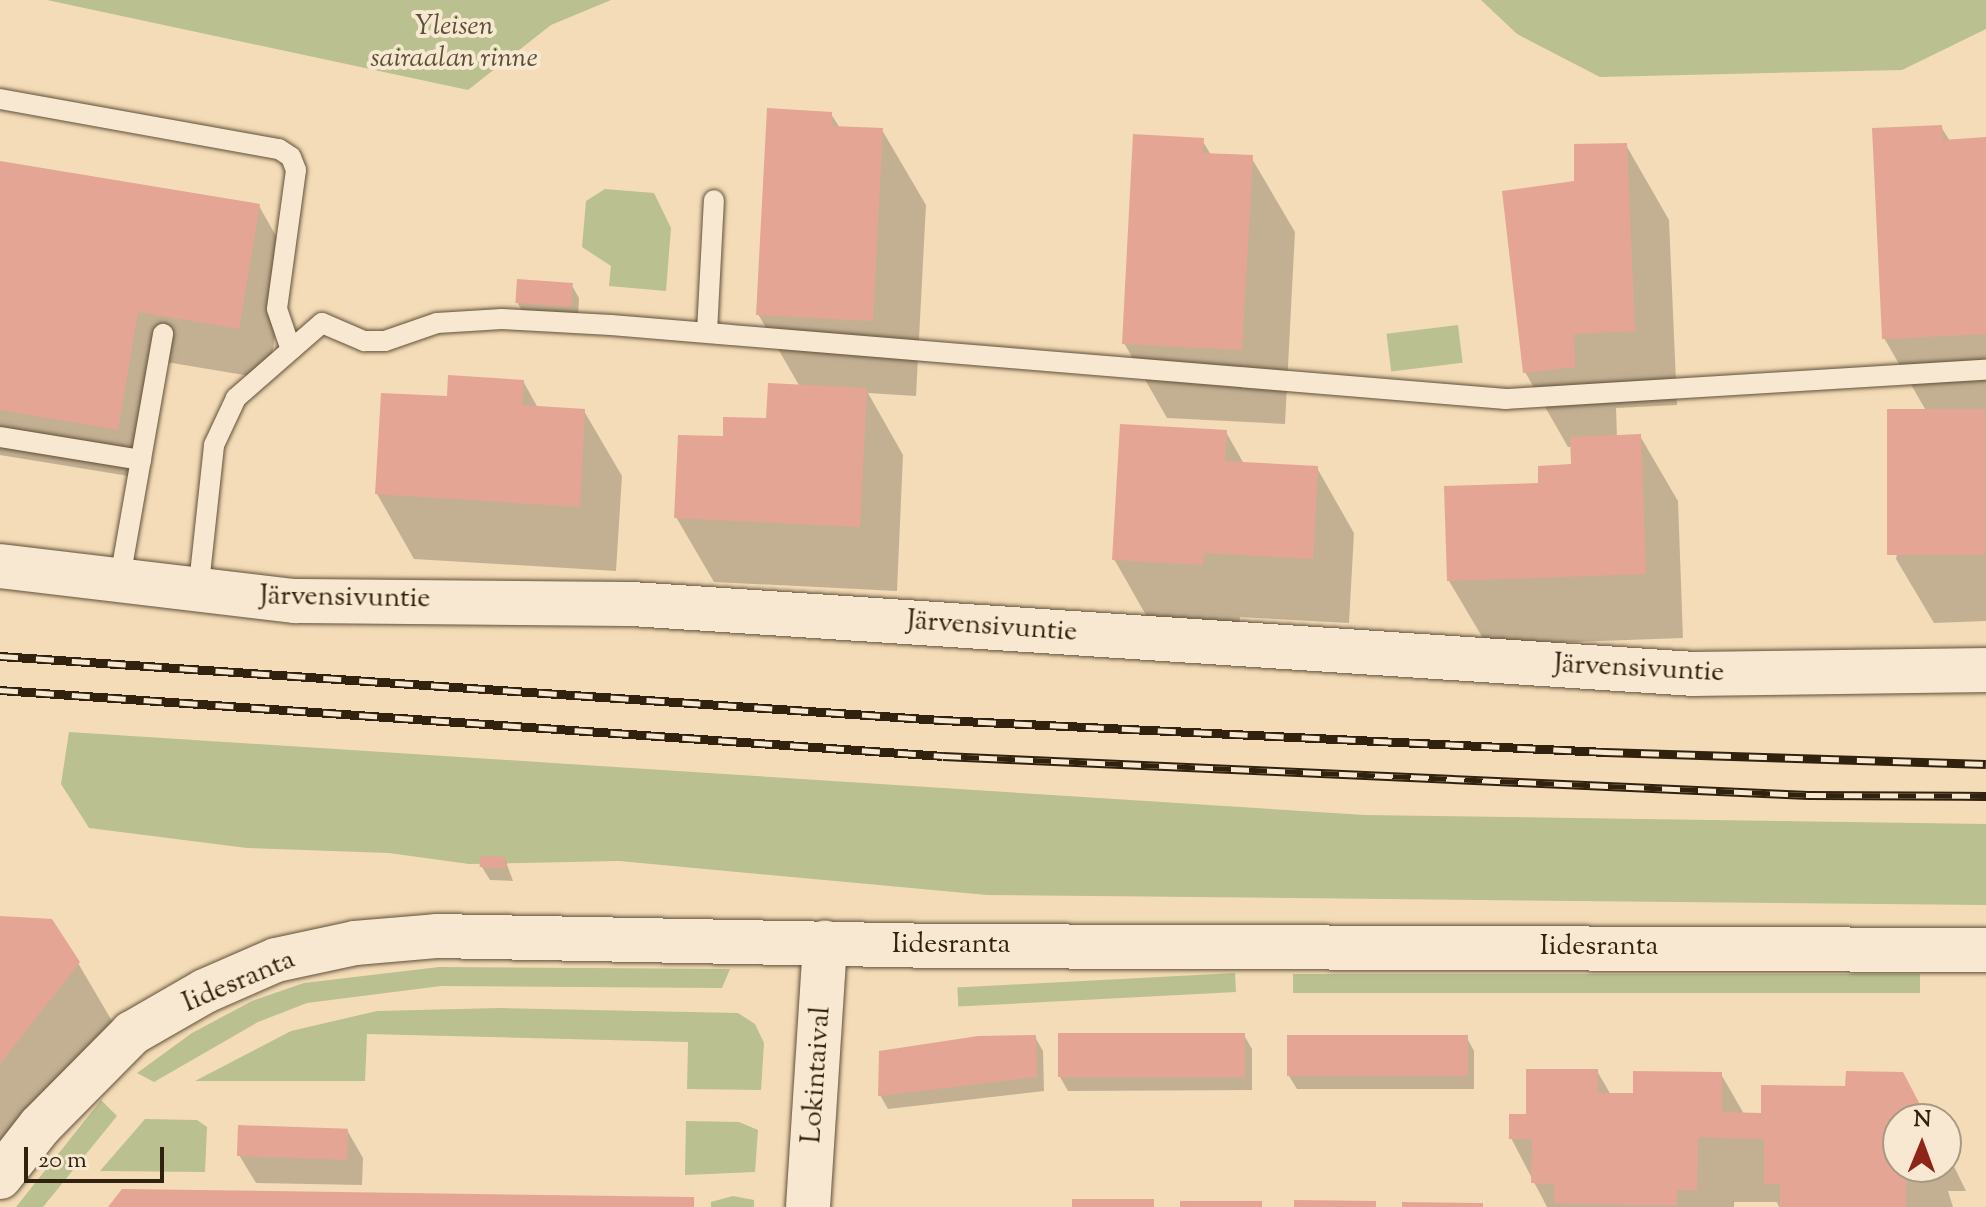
<!DOCTYPE html>
<html>
<head>
<meta charset="utf-8">
<style>
  body { margin:0 }
  #map { position:relative; width:1986px; height:1207px; overflow:hidden; background:#f4dcb8; font-family:"Sorts Mill Goudy",serif }
  div>[style] { position:absolute }
  .green>* { inset:0; background:#bac090; transform-origin:0 0 }
  .shadow>* { inset:0; background:#0003 }
  .building>* { inset:0; background:#e5a594; transform-origin:0 0 }
  .roads { filter:drop-shadow(0 0 2px #615039) drop-shadow(0 0 2px #615039) }
  .lane>* { height:20px; margin:-10px; padding:0 10px; transform-origin:10px; border-radius:10px; background:#f8e8d1 }
  .secondary>* { height:44px; margin:-22px; padding:0 22px; transform-origin:22px; border-radius:22px; background:#f8e8d1 }
  .rail>* { height:9px; margin-top:-4.5px; transform-origin:0; background:repeating-linear-gradient(90deg,#f8e8d1 0 18px,#30220f 0 36px); box-sizing:border-box; border-block:2px solid #30220f }
  span { translate:-50% -50%; white-space:nowrap; text-align:center; line-height:1.15; -webkit-text-stroke:8px #f8e8d1; paint-order:stroke }
  .park-label { font-size:28px; color:#595136; font-style:italic }
  .street-label { font-size:28px; color:#30220f }
  .north { position:absolute; left:1882px; top:1103px; width:80px; height:80px; box-sizing:border-box; background:#f8e8d1; border:2px solid #a89983; border-radius:50%; rotate:1deg; font-size:22px; font-weight:700; line-height:32px; text-align:center; color:#30220f }
  .north::after { content:''; display:block; margin:auto; width:28px; height:36px; background:#8f2418; clip-path:polygon(50% 0,100% 100%,50% 72%,0 100%) }
  .scale { position:absolute; left:24px; top:1147px; width:140px; height:36px; box-sizing:border-box; border:4px solid #30220f; border-top:0; padding-left:10px; font-size:24px; line-height:28px; white-space:nowrap; color:#30220f; -webkit-text-stroke:6px #f8e8d1; paint-order:stroke }
</style>
</head>
<body>
<div id="map">
  <div class="green">
    <i style="clip-path:polygon(47px 0,611px 0,551px 25px,468px 90px)"></i>
    <i style="clip-path:polygon(1481px 0,1986px 0,1986px 29px,1902px 70px,1600px 77px,1517px 34px)"></i>
    <i style="clip-path:polygon(605px 189px,654px 193px,671px 228px,666px 291px,609px 286px,611px 266px,582px 247px,586px 201px)"></i>
    <i style="left:1458px;top:325px;width:38px;height:72px;rotate:83deg"></i>
    <i style="clip-path:polygon(69px 732px,1365px 815px,1986px 824px,1986px 905px,987px 895px,619px 861px,469px 864px,389px 853px,247px 848px,89px 828px,61px 784px)"></i>
    <i style="clip-path:polygon(439px 967px,730px 969px,722px 988px,441px 986px,307px 1003px,258px 1022px,154px 1082px,137px 1073px,192px 1033px,252px 1001px,304px 983px)"></i>
    <i style="left:1235px;top:973px;width:19px;height:278px;rotate:87deg"></i>
    <i style="left:1293px;top:974px;width:627px;height:19px"></i>
    <i style="clip-path:polygon(500px 1008px,738px 1013px,755px 1024px,764px 1043px,761px 1090px,687px 1089px,688px 1042px,367px 1034px,365px 1081px,195px 1081px,291px 1031px,377px 1011px)"></i>
    <i style="clip-path:polygon(101px 1100px,117px 1116px,43px 1207px,16px 1207px)"></i>
    <i style="clip-path:polygon(145px 1119px,197px 1120px,207px 1127px,205px 1172px,100px 1171px)"></i>
    <i style="clip-path:polygon(686px 1121px,739px 1122px,758px 1130px,755px 1172px,685px 1175px)"></i>
    <i style="clip-path:polygon(733px 1196px,754px 1200px,754px 1207px,711px 1207px,711px 1202px)"></i>
  </div>
  <div class="shadow">
    <i style="clip-path:polygon(831px 114px,840px 128px,882px 130px,926px 205px,916px 396px,868px 393px,903px 455px,897px 591px,714px 582px,676px 517px,725px 438px,768px 420px,800px 387px,758px 314px)"></i>
    <i style="clip-path:polygon(1941px 127px,1950px 141px,1986px 142px,1986px 621px,1934px 623px,1896px 559px,1928px 414px,1884px 338px)"></i>
    <i style="clip-path:polygon(1202px 140px,1211px 155px,1251px 157px,1295px 232px,1285px 424px,1167px 418px,1124px 343px)"></i>
    <i style="clip-path:polygon(1626px 145px,1669px 220px,1677px 405px,1616px 408px,1617px 437px,1640px 436px,1678px 501px,1683px 638px,1487px 645px,1449px 581px,1541px 484px,1573px 466px,1573px 447px,1568px 447px,1525px 372px,1576px 183px)"></i>
    <i style="clip-path:polygon(0 163px,259px 206px,288px 257px,268px 379px,166px 362px,147px 479px,0 455px)"></i>
    <i style="clip-path:polygon(571px 284px,579px 298px,578px 319px,525px 316px,517px 302px)"></i>
    <i style="clip-path:polygon(523px 381px,538px 408px,584px 411px,622px 476px,616px 571px,414px 559px,377px 494px,449px 398px)"></i>
    <i style="clip-path:polygon(1226px 432px,1244px 464px,1317px 468px,1354px 533px,1349px 623px,1240px 617px,1239px 629px,1151px 624px,1114px 559px)"></i>
    <i style="clip-path:polygon(505px 859px,513px 881px,490px 880px,482px 867px)"></i>
    <i style="clip-path:polygon(0 918px,78px 963px,122px 1038px,0 1194px)"></i>
    <i style="clip-path:polygon(1244px 1035px,1252px 1049px,1252px 1090px,1068px 1091px,1060px 1077px)"></i>
    <i style="clip-path:polygon(1035px 1037px,1043px 1051px,1044px 1091px,888px 1109px,880px 1095px)"></i>
    <i style="clip-path:polygon(1467px 1038px,1474px 1051px,1474px 1089px,1297px 1089px,1289px 1076px)"></i>
    <i style="clip-path:polygon(1597px 1071px,1611px 1095px,1635px 1095px,1721px 1074px,1744px 1114px,1763px 1115px,1902px 1074px,1928px 1119px,1898px 1119px,1898px 1167px,1946px 1167px,1946px 1150px,1966px 1191px,1948px 1191px,1953px 1207px,1779px 1207px,1777px 1202px,1734px 1202px,1734px 1207px,1547px 1207px,1511px 1138px,1528px 1116px)"></i>
    <i style="clip-path:polygon(347px 1130px,363px 1158px,362px 1185px,256px 1183px,239px 1155px)"></i>
  </div>
  <div class="building">
    <i style="clip-path:polygon(767px 108px,832px 112px,832px 126px,883px 128px,873px 321px,756px 315px)"></i>
    <i style="clip-path:polygon(1942px 125px,1943px 140px,1986px 137px,1986px 334px,1882px 339px,1872px 128px)"></i>
    <i style="clip-path:polygon(1133px 134px,1204px 138px,1203px 153px,1253px 155px,1242px 350px,1122px 344px)"></i>
    <i style="clip-path:polygon(1627px 143px,1635px 331px,1574px 334px,1575px 367px,1523px 373px,1502px 191px,1574px 181px,1574px 144px)"></i>
    <i style="clip-path:polygon(0 161px,260px 204px,239px 329px,138px 312px,118px 430px,0 410px)"></i>
    <i style="left:517px;top:279px;width:56px;height:24px;rotate:4deg"></i>
    <i style="clip-path:polygon(448px 375px,524px 380px,522px 405px,585px 409px,580px 507px,375px 494px,381px 393px,447px 396px)"></i>
    <i style="clip-path:polygon(768px 383px,867px 388px,860px 527px,674px 518px,678px 435px,723px 436px,723px 417px,766px 418px)"></i>
    <i style="left:1985px;top:409px;width:146px;height:98px;rotate:90deg"></i>
    <i style="clip-path:polygon(1120px 424px,1227px 430px,1225px 461px,1318px 466px,1313px 559px,1204px 553px,1203px 565px,1112px 560px)"></i>
    <i style="clip-path:polygon(1641px 434px,1646px 574px,1447px 581px,1444px 486px,1538px 483px,1538px 466px,1571px 464px,1570px 437px)"></i>
    <i style="left:480px;top:856px;width:26px;height:11px;rotate:2deg"></i>
    <i style="clip-path:polygon(0 916px,52px 919px,80px 962px,0 1064px)"></i>
    <i style="left:1245px;top:1033px;width:44px;height:187px;rotate:90deg"></i>
    <i style="clip-path:polygon(1036px 1035px,1037px 1077px,878px 1096px,879px 1051px,978px 1036px)"></i>
    <i style="left:1287px;top:1035px;width:181px;height:41px"></i>
    <i style="clip-path:polygon(1526px 1069px,1598px 1069px,1598px 1093px,1633px 1093px,1633px 1071px,1722px 1072px,1722px 1112px,1761px 1113px,1761px 1085px,1845px 1086px,1846px 1071px,1903px 1072px,1926px 1116px,1898px 1119px,1898px 1167px,1923px 1170px,1906px 1170px,1906px 1207px,1780px 1207px,1780px 1184px,1764px 1184px,1764px 1139px,1698px 1137px,1697px 1190px,1677px 1190px,1677px 1206px,1554px 1203px,1554px 1184px,1531px 1183px,1532px 1139px,1509px 1139px,1509px 1114px,1526px 1114px)"></i>
    <i style="left:238px;top:1125px;width:110px;height:31px;rotate:2deg"></i>
    <i style="clip-path:polygon(122px 1189px,694px 1197px,694px 1207px,108px 1207px)"></i>
    <i style="left:1072px;top:1199px;width:82px;height:8px"></i>
    <i style="clip-path:polygon(1294px 1200px,1376px 1201px,1376px 1207px,1294px 1207px)"></i>
    <i style="left:1180px;top:1201px;width:82px;height:6px"></i>
    <i style="clip-path:polygon(1402px 1202px,1483px 1203px,1483px 1207px,1402px 1207px)"></i>
  </div>
  <div class="roads">
    <div class="lane">
      <i style="left:0;top:99px;width:283px;rotate:10.2deg"></i>
      <i style="left:279px;top:149px;width:14px;rotate:34deg"></i>
      <i style="left:291px;top:157px;width:14px;rotate:69deg"></i>
      <i style="left:296px;top:170px;width:140px;rotate:97.8deg"></i>
      <i style="left:277px;top:309px;width:43px;rotate:71.1deg"></i>
      <i style="left:707px;top:332px;width:132px;rotate:-87deg"></i>
      <i style="left:0;top:437px;width:143px;rotate:9.3deg"></i>
      <i style="left:119px;top:584px;width:254px;rotate:-80deg"></i>
      <i style="left:198px;top:593px;width:149px;rotate:-83.8deg"></i>
      <i style="left:214px;top:445px;width:52px;rotate:-64.9deg"></i>
      <i style="left:236px;top:398px;width:114px;rotate:-41.1deg"></i>
      <i style="left:322px;top:323px;width:46px;rotate:23.2deg"></i>
      <i style="left:364px;top:341px;width:21px"></i>
      <i style="left:385px;top:341px;width:55px;rotate:-19.1deg"></i>
      <i style="left:437px;top:323px;width:65px;rotate:-3.5deg"></i>
      <i style="left:502px;top:319px;width:109px;rotate:3.2deg"></i>
      <i style="left:611px;top:325px;width:898px;rotate:4.73deg"></i>
      <i style="left:1506px;top:399px;width:481px;rotate:-3.5deg"></i>
    </div>
    <div class="secondary">
      <i style="left:0;top:566px;width:297px;rotate:6.8deg"></i>
      <i style="left:295px;top:601px;width:337px;rotate:0.5deg"></i>
      <i style="left:632px;top:604px;width:1065px;rotate:3.77deg"></i>
      <i style="left:1695px;top:674px;width:291px;rotate:-0.8deg"></i>
      <i style="left:0;top:1177px;width:65px;rotate:-51.9deg"></i>
      <i style="left:40px;top:1126px;width:131px;rotate:-45.3deg"></i>
      <i style="left:132px;top:1033px;width:84px;rotate:-29.9deg"></i>
      <i style="left:205px;top:991px;width:77px;rotate:-23.6deg"></i>
      <i style="left:276px;top:960px;width:81px;rotate:-12.1deg"></i>
      <i style="left:355px;top:943px;width:81px;rotate:-4.9deg"></i>
      <i style="left:436px;top:936px;width:501px;rotate:1.14deg"></i>
      <i style="left:937px;top:946px;width:1049px;rotate:0.22deg"></i>
      <i style="left:808px;top:1207px;width:265px;rotate:-86.3deg"></i>
    </div>
  </div>
  <div class="rail">
    <i style="left:0;top:656px;width:944px;rotate:3.89deg"></i>
    <i style="left:942px;top:720px;width:664px;rotate:2.76deg"></i>
    <i style="left:1605px;top:752px;width:381px;rotate:1.8deg"></i>
    <i style="left:0;top:690px;width:945px;rotate:4deg"></i>
    <i style="left:943px;top:756px;width:866px;rotate:2.58deg"></i>
    <i style="left:1808px;top:795px;width:178px;rotate:0.3deg"></i>
  </div>
  <div class="park-label">
    <span style="left:454px;top:43px">Yleisen<br>sairaalan rinne</span>
  </div>
  <div class="street-label">
    <span style="left:345px;top:598px;rotate:1deg">Järvensivuntie</span>
    <span style="left:992px;top:627px;rotate:4deg">Järvensivuntie</span>
    <span style="left:1639px;top:669px;rotate:3deg">Järvensivuntie</span>
    <span style="left:951px;top:945px">Iidesranta</span>
    <span style="left:1599px;top:947px">Iidesranta</span>
    <span style="left:239px;top:982px;rotate:-23deg">Iidesranta</span>
    <span style="left:817px;top:1075px;rotate:-86deg">Lokintaival</span>
  </div>
  <div class="north">N</div>
  <div class="scale">20 m</div>
</div>
</body>
</html>
